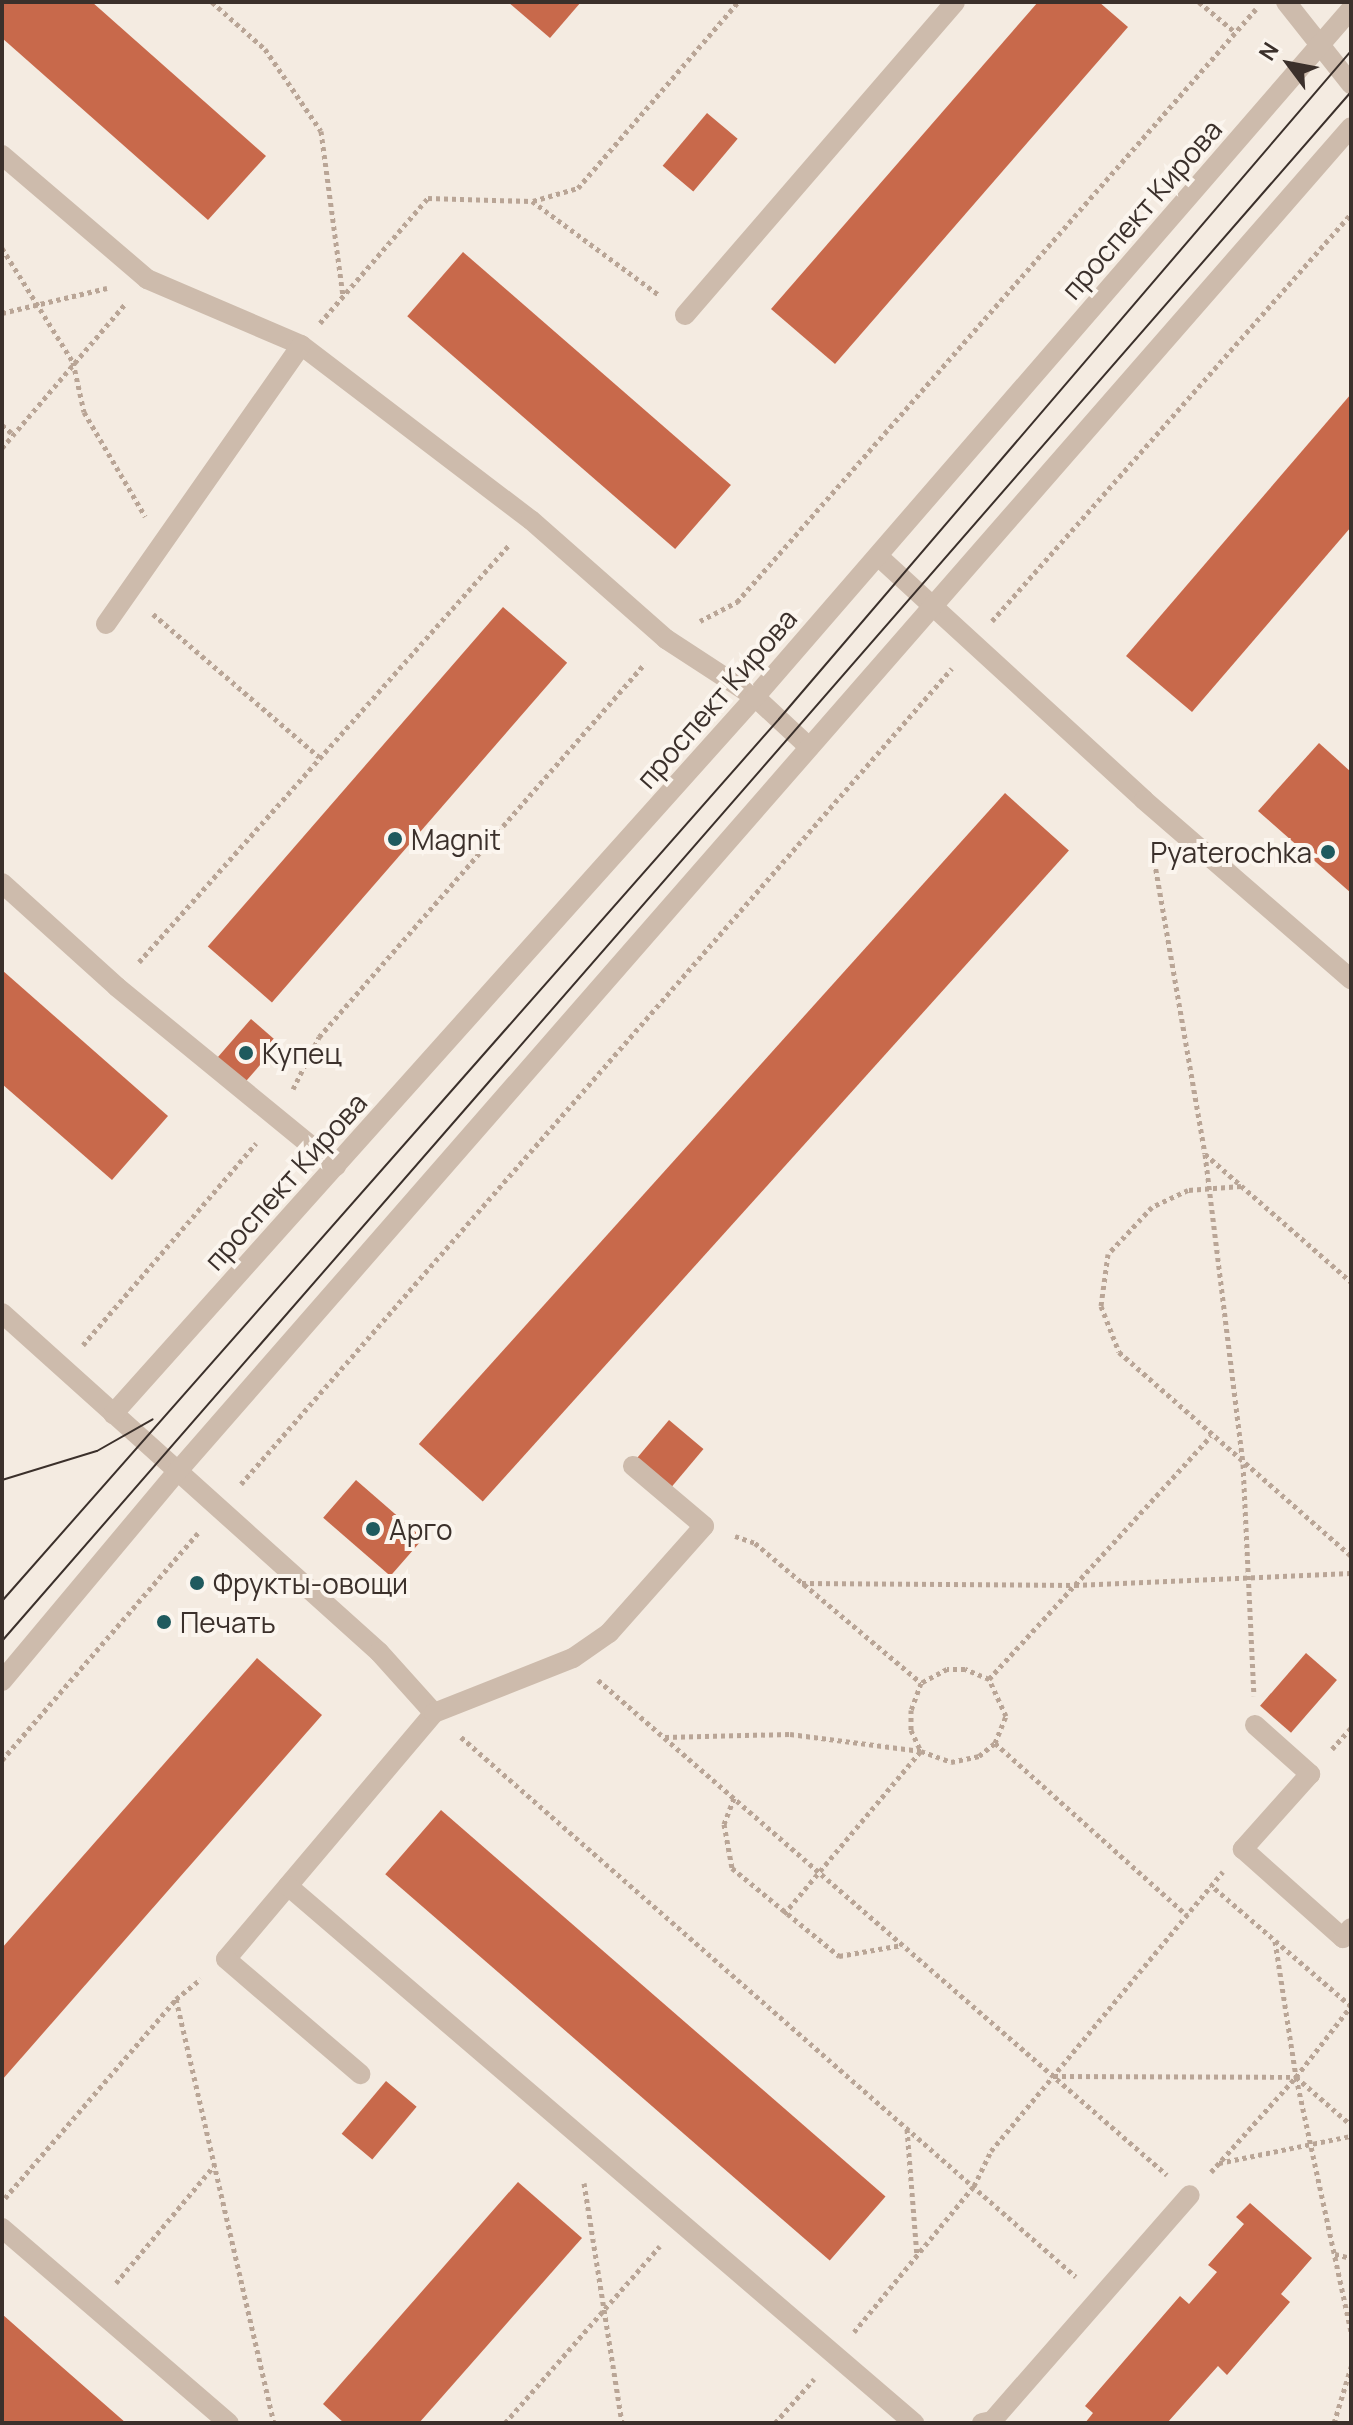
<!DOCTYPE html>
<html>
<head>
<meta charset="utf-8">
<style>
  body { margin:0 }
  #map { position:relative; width:1353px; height:2425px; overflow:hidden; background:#f4ebe1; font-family:Manrope,sans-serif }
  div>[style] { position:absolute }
  .building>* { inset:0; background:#c8694b; transform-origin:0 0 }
  .path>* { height:5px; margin-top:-2.5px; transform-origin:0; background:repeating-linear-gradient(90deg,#b9a596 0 4px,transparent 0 8px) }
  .minor>* { height:20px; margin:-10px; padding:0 10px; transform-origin:10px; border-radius:10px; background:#cdbbac }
  .tram>* { height:2px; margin:-1px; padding:0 1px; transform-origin:1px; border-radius:1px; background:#3b302b }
  .dots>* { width:22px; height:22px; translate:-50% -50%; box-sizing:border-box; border:4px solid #fbf5ee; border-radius:50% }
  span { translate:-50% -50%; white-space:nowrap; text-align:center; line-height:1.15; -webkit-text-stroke:8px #fbf5ee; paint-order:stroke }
  .street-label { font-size:28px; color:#3b302b }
  .poi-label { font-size:28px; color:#3b302b }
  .left { translate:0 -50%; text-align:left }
  .right { translate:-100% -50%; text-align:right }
  .frame { position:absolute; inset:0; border:4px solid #3b302b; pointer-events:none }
  .north { position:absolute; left:1249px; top:24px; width:80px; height:80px; -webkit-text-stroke:6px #fbf5ee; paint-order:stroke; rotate:302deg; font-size:22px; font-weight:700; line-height:32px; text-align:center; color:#3b302b }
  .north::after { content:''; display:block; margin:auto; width:28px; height:36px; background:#3b302b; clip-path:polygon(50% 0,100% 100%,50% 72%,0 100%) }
</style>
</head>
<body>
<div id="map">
  <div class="building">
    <i style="clip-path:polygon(2px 2px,92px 2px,266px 156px,208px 220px,2px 38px)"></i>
    <i style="clip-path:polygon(508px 2px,581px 2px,550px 38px)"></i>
    <i style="clip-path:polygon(1038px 2px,1099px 2px,1128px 27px,835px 364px,771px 309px)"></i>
    <i style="left:707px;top:113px;width:40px;height:69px;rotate:40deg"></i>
    <i style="left:463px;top:252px;width:355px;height:85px;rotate:41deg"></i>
    <i style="clip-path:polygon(1351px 394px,1351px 527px,1192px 712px,1126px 656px)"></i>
    <i style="left:503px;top:607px;width:85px;height:450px;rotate:41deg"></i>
    <i style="clip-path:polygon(1319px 743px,1351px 772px,1351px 893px,1258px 811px)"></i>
    <i style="left:1005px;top:793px;width:86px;height:876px;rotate:42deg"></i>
    <i style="clip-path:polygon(2px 970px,168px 1116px,112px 1180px,2px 1084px)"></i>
    <i style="left:251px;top:1019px;width:37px;height:57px;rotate:41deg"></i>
    <i style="left:669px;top:1420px;width:45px;height:51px;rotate:40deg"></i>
    <i style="left:356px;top:1480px;width:89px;height:50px;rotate:41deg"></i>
    <i style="left:1306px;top:1653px;width:41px;height:70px;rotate:41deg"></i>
    <i style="clip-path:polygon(257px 1658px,322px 1715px,2px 2080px,2px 1948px)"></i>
    <i style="left:441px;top:1810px;width:589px;height:85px;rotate:41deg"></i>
    <i style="left:386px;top:2081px;width:40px;height:69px;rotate:40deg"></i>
    <i style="clip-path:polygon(518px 2182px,582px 2238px,419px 2423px,344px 2423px,323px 2404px)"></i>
    <i style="clip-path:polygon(1250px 2203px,1312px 2258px,1281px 2294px,1290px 2302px,1227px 2375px,1218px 2366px,1167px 2423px,1085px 2423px,1093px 2413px,1085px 2406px,1180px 2296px,1189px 2304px,1217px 2272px,1208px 2265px,1244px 2224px,1236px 2217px)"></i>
    <i style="clip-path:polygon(2px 2314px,46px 2353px,126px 2423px,2px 2423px)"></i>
  </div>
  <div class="path">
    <i style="left:212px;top:2px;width:71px;rotate:41.6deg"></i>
    <i style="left:265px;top:49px;width:99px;rotate:55.7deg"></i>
    <i style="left:321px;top:131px;width:165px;rotate:82.4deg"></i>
    <i style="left:1199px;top:2px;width:47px;rotate:39.8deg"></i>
    <i style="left:533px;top:201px;width:47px;rotate:-16.1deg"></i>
    <i style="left:578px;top:188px;width:245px;rotate:-49.3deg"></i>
    <i style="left:2px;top:248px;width:134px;rotate:58.1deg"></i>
    <i style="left:73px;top:362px;width:51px;rotate:77.6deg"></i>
    <i style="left:84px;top:412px;width:121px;rotate:59.6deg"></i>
    <i style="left:2px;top:313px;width:108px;rotate:-13.4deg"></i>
    <i style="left:320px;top:323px;width:165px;rotate:-49.2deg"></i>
    <i style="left:428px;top:198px;width:104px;rotate:1.7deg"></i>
    <i style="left:532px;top:201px;width:158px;rotate:36.5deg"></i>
    <i style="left:2px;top:425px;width:16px;rotate:40deg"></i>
    <i style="left:2px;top:448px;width:189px;rotate:-49.5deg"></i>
    <i style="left:153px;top:614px;width:219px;rotate:40.7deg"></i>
    <i style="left:700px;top:621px;width:42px;rotate:-27.2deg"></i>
    <i style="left:737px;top:602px;width:788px;rotate:-48.81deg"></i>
    <i style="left:992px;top:621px;width:543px;rotate:-48.59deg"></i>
    <i style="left:1153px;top:853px;width:305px;rotate:80.2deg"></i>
    <i style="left:1205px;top:1154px;width:312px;rotate:83deg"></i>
    <i style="left:1243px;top:1464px;width:232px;rotate:87.3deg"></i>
    <i style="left:139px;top:962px;width:557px;rotate:-48.42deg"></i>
    <i style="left:293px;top:1089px;width:58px;rotate:-63.4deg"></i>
    <i style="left:319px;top:1037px;width:496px;rotate:-48.9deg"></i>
    <i style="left:1205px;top:1154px;width:194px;rotate:41.2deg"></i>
    <i style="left:1241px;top:1186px;width:53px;rotate:175.7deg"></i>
    <i style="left:1188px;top:1190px;width:40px;rotate:155deg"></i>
    <i style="left:1152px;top:1207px;width:64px;rotate:133.1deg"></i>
    <i style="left:1108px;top:1254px;width:52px;rotate:97.7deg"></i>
    <i style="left:1101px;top:1306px;width:49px;rotate:68.6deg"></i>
    <i style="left:1119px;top:1352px;width:309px;rotate:41.3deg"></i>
    <i style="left:83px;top:1345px;width:266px;rotate:-49.4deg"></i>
    <i style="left:241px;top:1484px;width:1082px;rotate:-48.93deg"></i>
    <i style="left:735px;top:1536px;width:21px;rotate:19deg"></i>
    <i style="left:755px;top:1543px;width:217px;rotate:40.1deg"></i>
    <i style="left:802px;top:1583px;width:273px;rotate:0.4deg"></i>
    <i style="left:1075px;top:1585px;width:276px;rotate:-2.5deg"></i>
    <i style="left:989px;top:1679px;width:329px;rotate:-47.6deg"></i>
    <i style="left:598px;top:1680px;width:754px;rotate:41.02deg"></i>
    <i style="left:461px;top:1737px;width:818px;rotate:41.28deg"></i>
    <i style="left:665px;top:1737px;width:125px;rotate:-1.4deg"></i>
    <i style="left:790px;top:1734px;width:132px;rotate:7.4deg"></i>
    <i style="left:921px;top:1751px;width:32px;rotate:20deg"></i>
    <i style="left:951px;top:1762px;width:29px;rotate:-12deg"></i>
    <i style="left:979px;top:1756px;width:21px;rotate:-39deg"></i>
    <i style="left:995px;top:1743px;width:29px;rotate:-68deg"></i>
    <i style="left:1006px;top:1716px;width:41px;rotate:-114.7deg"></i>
    <i style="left:989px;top:1679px;width:26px;rotate:-157deg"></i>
    <i style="left:965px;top:1669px;width:18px;rotate:180deg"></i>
    <i style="left:947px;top:1669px;width:30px;rotate:152deg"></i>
    <i style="left:921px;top:1683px;width:29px;rotate:110deg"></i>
    <i style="left:911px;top:1710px;width:20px;rotate:90deg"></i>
    <i style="left:911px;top:1730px;width:23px;rotate:65deg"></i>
    <i style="left:995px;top:1743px;width:258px;rotate:41.9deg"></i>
    <i style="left:1332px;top:1749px;width:28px;rotate:-48deg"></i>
    <i style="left:2px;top:1760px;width:300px;rotate:-49.2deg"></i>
    <i style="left:734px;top:1798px;width:28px;rotate:111deg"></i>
    <i style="left:724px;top:1824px;width:45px;rotate:79.7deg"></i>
    <i style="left:732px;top:1868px;width:139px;rotate:39.4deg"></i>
    <i style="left:839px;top:1956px;width:64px;rotate:-9.9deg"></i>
    <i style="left:784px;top:1914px;width:212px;rotate:-50deg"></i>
    <i style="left:1275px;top:1941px;width:138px;rotate:81.2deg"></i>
    <i style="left:1296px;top:2077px;width:260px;rotate:77.8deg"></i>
    <i style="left:176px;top:1999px;width:435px;rotate:77deg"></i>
    <i style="left:1054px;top:2076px;width:242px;rotate:0.2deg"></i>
    <i style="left:1296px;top:2077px;width:73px;rotate:41.1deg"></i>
    <i style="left:907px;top:2129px;width:126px;rotate:85.5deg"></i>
    <i style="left:1219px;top:2163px;width:135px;rotate:-11.6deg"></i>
    <i style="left:1211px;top:2172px;width:127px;rotate:-48.2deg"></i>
    <i style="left:1296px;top:2077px;width:90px;rotate:-52.2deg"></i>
    <i style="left:1351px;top:2006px;width:185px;rotate:-139.2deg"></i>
    <i style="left:584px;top:2183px;width:243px;rotate:81deg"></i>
    <i style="left:5px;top:2198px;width:262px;rotate:-49.3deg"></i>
    <i style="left:176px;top:1999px;width:32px;rotate:-39deg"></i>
    <i style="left:1335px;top:2254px;width:16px;rotate:14deg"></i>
    <i style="left:116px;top:2283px;width:153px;rotate:-50.1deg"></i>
    <i style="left:854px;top:2332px;width:189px;rotate:-50.6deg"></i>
    <i style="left:974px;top:2186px;width:39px;rotate:-64deg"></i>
    <i style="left:991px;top:2151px;width:363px;rotate:-50.3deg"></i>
    <i style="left:505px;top:2423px;width:235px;rotate:-48.8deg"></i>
    <i style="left:775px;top:2423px;width:59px;rotate:-48.4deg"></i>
    <i style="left:1334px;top:2423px;width:59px;rotate:-73.1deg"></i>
  </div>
  <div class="minor">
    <i style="left:1286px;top:2px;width:105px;rotate:51.6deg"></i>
    <i style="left:2px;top:155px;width:191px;rotate:40.5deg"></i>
    <i style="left:147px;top:279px;width:168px;rotate:23.2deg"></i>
    <i style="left:301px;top:345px;width:289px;rotate:37.3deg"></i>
    <i style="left:531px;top:520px;width:180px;rotate:41.4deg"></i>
    <i style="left:666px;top:639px;width:106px;rotate:33.1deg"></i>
    <i style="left:755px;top:697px;width:74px;rotate:42.8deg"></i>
    <i style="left:685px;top:315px;width:413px;rotate:-49.2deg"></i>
    <i style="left:878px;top:556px;width:361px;rotate:42.5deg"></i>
    <i style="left:1144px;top:800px;width:274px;rotate:40.9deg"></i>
    <i style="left:106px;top:624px;width:340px;rotate:-55deg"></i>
    <i style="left:2px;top:883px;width:155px;rotate:42.1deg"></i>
    <i style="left:117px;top:987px;width:283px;rotate:39.3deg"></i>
    <i style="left:2px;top:1313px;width:507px;rotate:41.96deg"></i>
    <i style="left:379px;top:1652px;width:82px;rotate:48deg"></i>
    <i style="left:434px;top:1713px;width:322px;rotate:130.2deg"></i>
    <i style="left:226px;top:1959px;width:177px;rotate:40.6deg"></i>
    <i style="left:113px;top:1414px;width:962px;rotate:-48.16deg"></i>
    <i style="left:755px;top:697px;width:910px;rotate:-49.1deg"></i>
    <i style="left:2px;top:1681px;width:273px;rotate:-50.1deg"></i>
    <i style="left:177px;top:1472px;width:1785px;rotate:-48.88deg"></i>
    <i style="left:434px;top:1713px;width:149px;rotate:-21.6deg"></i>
    <i style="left:573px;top:1658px;width:44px;rotate:-34.8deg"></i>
    <i style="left:609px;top:1633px;width:143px;rotate:-48.4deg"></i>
    <i style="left:704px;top:1526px;width:93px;rotate:-139.8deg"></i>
    <i style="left:1255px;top:1725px;width:74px;rotate:41.7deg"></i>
    <i style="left:1310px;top:1774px;width:101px;rotate:131.8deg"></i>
    <i style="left:1243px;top:1849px;width:134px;rotate:41.7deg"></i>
    <i style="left:1343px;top:1938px;width:13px;rotate:-51deg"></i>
    <i style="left:288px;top:1886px;width:825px;rotate:40.62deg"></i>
    <i style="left:2px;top:2228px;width:299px;rotate:40.7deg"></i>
    <i style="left:982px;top:2423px;width:10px;rotate:-11deg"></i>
    <i style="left:992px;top:2421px;width:300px;rotate:-48.8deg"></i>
  </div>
  <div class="tram">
    <i style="left:2px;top:1480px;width:99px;rotate:-17deg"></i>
    <i style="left:97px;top:1451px;width:64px;rotate:-29.7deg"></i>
    <i style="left:2px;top:1601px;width:1175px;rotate:-48.62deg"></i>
    <i style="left:779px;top:719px;width:879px;rotate:-49.43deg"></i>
    <i style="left:2px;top:1641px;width:2054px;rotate:-48.95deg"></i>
  </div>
  <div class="dots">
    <i style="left:395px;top:839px;background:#1f5a5e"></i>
    <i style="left:1328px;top:852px;background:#1f5a5e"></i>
    <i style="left:246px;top:1053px;background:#1f5a5e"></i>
    <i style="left:373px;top:1529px;background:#1f5a5e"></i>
    <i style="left:197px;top:1583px;background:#1f5a5e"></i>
    <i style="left:164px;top:1622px;background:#1f5a5e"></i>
  </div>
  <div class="street-label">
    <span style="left:1141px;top:209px;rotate:-49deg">проспект Кирова</span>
    <span style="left:716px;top:698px;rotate:-49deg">проспект Кирова</span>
    <span style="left:285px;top:1181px;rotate:-48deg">проспект Кирова</span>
  </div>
  <div class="poi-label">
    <span class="left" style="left:411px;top:839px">Magnit</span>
    <span class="right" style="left:1312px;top:852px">Pyaterochka</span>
    <span class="left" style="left:262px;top:1053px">Купец</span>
    <span class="left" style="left:389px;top:1529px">Арго</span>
    <span class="left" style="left:213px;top:1583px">Фрукты-овощи</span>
    <span class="left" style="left:180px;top:1622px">Печать</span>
  </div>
  <div class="frame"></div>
  <div class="north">N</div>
</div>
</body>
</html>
